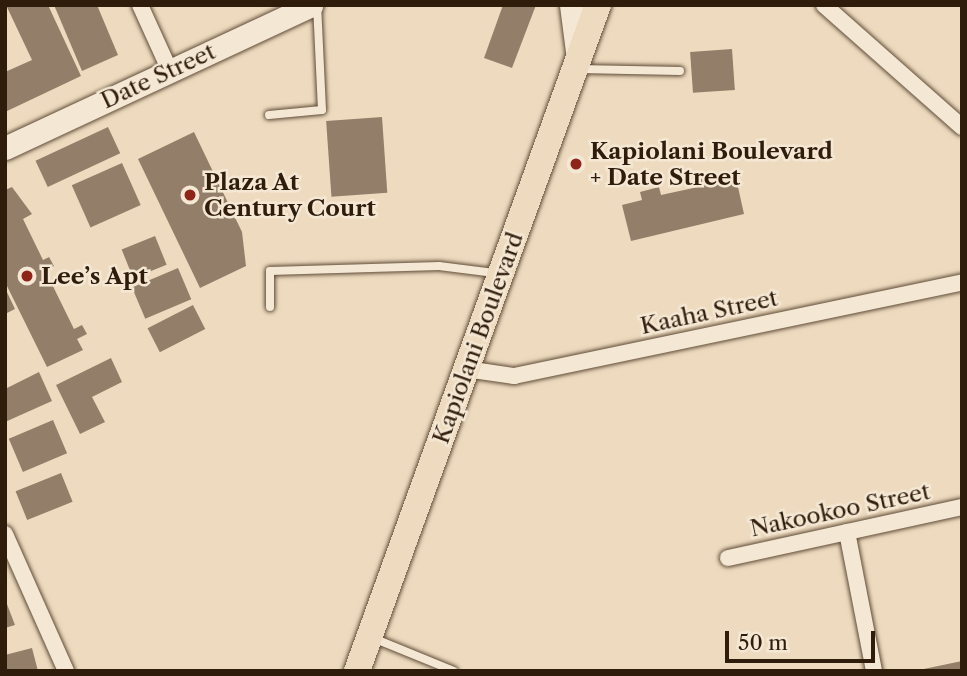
<!DOCTYPE html>
<html>
<head>
<meta charset="utf-8">
<style>
  body { margin:0 }
  #map { position:relative; width:967px; height:676px; overflow:hidden; background:#eedbbf; font-family:"Libre Caslon Text",serif }
  div>[style] { position:absolute }
  .building>* { inset:0; background:#937f69; transform-origin:0 0 }
  .roads { filter:drop-shadow(0 0 2px #604c38) drop-shadow(0 0 2px #604c38) }
  .lane>* { height:8px; margin:-4px; padding:0 4px; transform-origin:4px; border-radius:4px; background:#f4e8d5 }
  .street>* { height:16px; margin:-8px; padding:0 8px; transform-origin:8px; border-radius:8px; background:#f4e8d5 }
  .secondary>* { height:23px; margin:-11.5px; padding:0 11.5px; transform-origin:11.5px; border-radius:11.5px; background:#f4e8d5 }
  .primary>* { height:26px; margin:-13px; padding:0 13px; transform-origin:13px; border-radius:13px; background:#eedbbf }
  .dots>* { width:19px; height:19px; translate:-50% -50%; box-sizing:border-box; border:4px solid #f4e8d5; border-radius:50% }
  span { translate:-50% -50%; white-space:nowrap; text-align:center; line-height:1.15; -webkit-text-stroke:5px #f4e8d5; paint-order:stroke }
  .street-label { font-size:23px; color:#301c0b }
  .poi-label { font-size:23px; color:#301c0b; font-weight:700 }
  .left { translate:0 -50%; text-align:left }
  .frame { position:absolute; inset:0; border:7px solid #301c0b; pointer-events:none }
  .scale { position:absolute; left:725px; top:631px; width:150px; height:32px; box-sizing:border-box; border:4px solid #301c0b; border-top:0; padding-left:9px; font-size:21px; line-height:24px; white-space:nowrap; color:#301c0b; -webkit-text-stroke:5px #f4e8d5; paint-order:stroke }
</style>
</head>
<body>
<div id="map">
  <div class="building">
    <i style="clip-path:polygon(6px 5px,48px 5px,81px 76px,5px 112px,5px 72px,32px 60px)"></i>
    <i style="clip-path:polygon(54px 5px,97px 5px,118px 55px,82px 71px)"></i>
    <i style="clip-path:polygon(503px 5px,536px 5px,512px 68px,484px 58px)"></i>
    <i style="left:732px;top:49px;width:41px;height:42px;rotate:86deg"></i>
    <i style="left:382px;top:117px;width:76px;height:56px;rotate:86deg"></i>
    <i style="left:108px;top:127px;width:29px;height:80px;rotate:65deg"></i>
    <i style="clip-path:polygon(194px 132px,242px 232px,246px 266px,200px 288px,138px 159px)"></i>
    <i style="left:122px;top:163px;width:46px;height:55px;rotate:66deg"></i>
    <i style="clip-path:polygon(715px 174px,717px 182px,736px 178px,744px 214px,631px 241px,622px 205px,642px 200px,640px 192px,659px 187px,661px 195px,698px 187px,696px 178px)"></i>
    <i style="clip-path:polygon(12px 187px,32px 214px,23px 219px,43px 260px,49px 257px,54px 266px,45px 270px,74px 329px,82px 325px,87px 334px,77px 339px,83px 350px,47px 367px,5px 282px,5px 190px)"></i>
    <i style="left:155px;top:236px;width:31px;height:36px;rotate:68deg"></i>
    <i style="left:178px;top:268px;width:34px;height:50px;rotate:67deg"></i>
    <i style="clip-path:polygon(5px 288px,15px 309px,5px 314px)"></i>
    <i style="left:193px;top:305px;width:27px;height:51px;rotate:63deg"></i>
    <i style="clip-path:polygon(111px 358px,122px 382px,92px 397px,105px 422px,80px 434px,56px 385px)"></i>
    <i style="clip-path:polygon(39px 372px,52px 401px,5px 422px,5px 389px)"></i>
    <i style="left:53px;top:420px;width:36px;height:48px;rotate:67deg"></i>
    <i style="left:61px;top:473px;width:31px;height:49px;rotate:68deg"></i>
    <i style="clip-path:polygon(5px 599px,15px 625px,5px 628px)"></i>
    <i style="clip-path:polygon(32px 648px,38px 671px,5px 671px,5px 655px)"></i>
    <i style="clip-path:polygon(962px 661px,962px 671px,919px 671px,919px 670px)"></i>
  </div>
  <div class="roads">
    <div class="lane">
      <i style="left:578px;top:69px;width:102px;rotate:1.1deg"></i>
      <i style="left:269px;top:115px;width:53px;rotate:-5.4deg"></i>
      <i style="left:322px;top:110px;width:105px;rotate:-92.7deg"></i>
      <i style="left:270px;top:307px;width:36px;rotate:-90deg"></i>
      <i style="left:270px;top:271px;width:169px;rotate:-1.7deg"></i>
      <i style="left:439px;top:266px;width:56px;rotate:7.1deg"></i>
      <i style="left:373px;top:638px;width:87px;rotate:22.2deg"></i>
    </div>
    <div class="street">
      <i style="left:140px;top:5px;width:72px;rotate:65.6deg"></i>
      <i style="left:824px;top:5px;width:184px;rotate:41.5deg"></i>
      <i style="left:466px;top:369px;width:49px;rotate:8.3deg"></i>
      <i style="left:514px;top:376px;width:458px;rotate:-11.8deg"></i>
      <i style="left:847px;top:532px;width:142px;rotate:79deg"></i>
      <i style="left:5px;top:534px;width:150px;rotate:66deg"></i>
      <i style="left:728px;top:558px;width:239px;rotate:-12.3deg"></i>
    </div>
    <div class="secondary">
      <i style="left:571px;top:5px;width:54px;rotate:82.6deg"></i>
      <i style="left:5px;top:148px;width:338px;rotate:-25deg"></i>
    </div>
    <div class="primary">
      <i style="left:357px;top:671px;width:708px;rotate:-70.11deg"></i>
    </div>
  </div>
  <div class="dots">
    <i style="left:576px;top:164px;background:#8f2418"></i>
    <i style="left:190px;top:195px;background:#8f2418"></i>
    <i style="left:27px;top:276px;background:#8f2418"></i>
  </div>
  <div class="street-label">
    <span style="left:158px;top:76px;rotate:-25deg">Date Street</span>
    <span style="left:709px;top:312px;rotate:-12deg">Kaaha Street</span>
    <span style="left:478px;top:338px;rotate:-70deg">Kapiolani Boulevard</span>
    <span style="left:840px;top:510px;rotate:-12deg">Nakookoo Street</span>
  </div>
  <div class="poi-label">
    <span class="left" style="left:590px;top:164px">Kapiolani Boulevard<br>+ Date Street</span>
    <span class="left" style="left:204px;top:195px">Plaza At<br>Century Court</span>
    <span class="left" style="left:41px;top:276px">Lee’s Apt</span>
  </div>
  <div class="frame"></div>
  <div class="scale">50 m</div>
</div>
</body>
</html>
